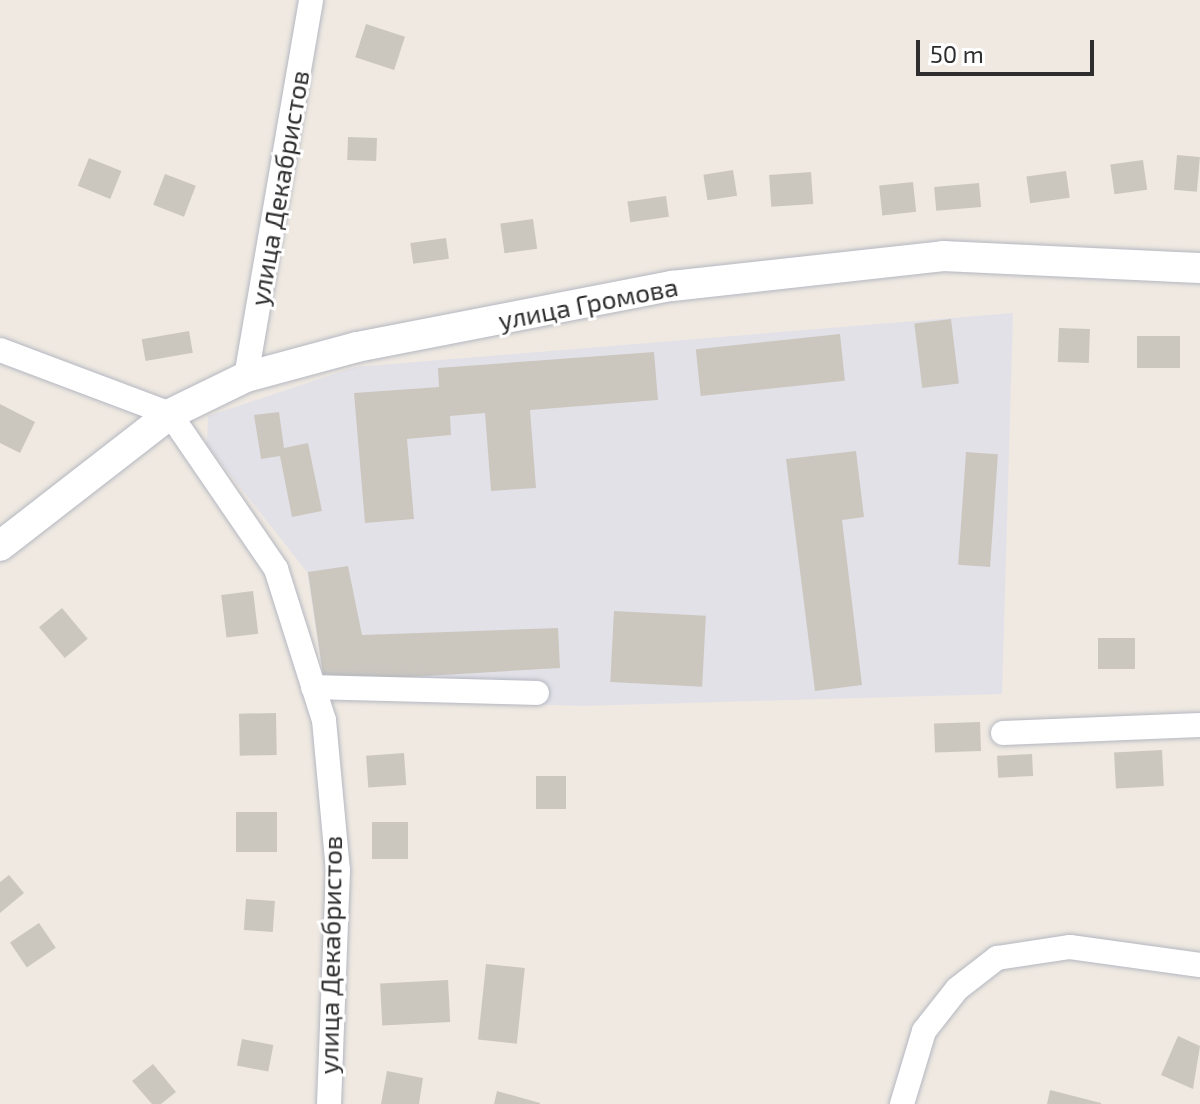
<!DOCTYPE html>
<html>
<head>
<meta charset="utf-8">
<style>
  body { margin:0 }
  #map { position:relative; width:1200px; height:1104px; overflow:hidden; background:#efe9e1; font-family:"Exo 2",sans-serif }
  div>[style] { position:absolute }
  .industrial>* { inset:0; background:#e3e1e8 }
  .building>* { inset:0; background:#cbc7bf; transform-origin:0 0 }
  .roads { filter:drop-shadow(0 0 2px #b4b7c1) drop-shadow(0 0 2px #b4b7c1) }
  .minor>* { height:24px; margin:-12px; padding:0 12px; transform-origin:12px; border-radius:12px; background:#fff }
  .tertiary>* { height:30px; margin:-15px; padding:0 15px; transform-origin:15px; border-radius:15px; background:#fff }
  span { translate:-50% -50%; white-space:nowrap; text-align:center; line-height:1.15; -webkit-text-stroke:6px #fff; paint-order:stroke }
  .street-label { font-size:26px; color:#2e2e2e }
  .scale { position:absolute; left:916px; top:40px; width:178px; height:36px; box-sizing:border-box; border:4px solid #2e2e2e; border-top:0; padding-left:10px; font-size:24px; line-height:28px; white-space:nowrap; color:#2e2e2e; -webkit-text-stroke:6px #fff; paint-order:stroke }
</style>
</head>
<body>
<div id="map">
  <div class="industrial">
    <i style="clip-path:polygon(1013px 313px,1002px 694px,581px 706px,361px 698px,324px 682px,307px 572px,207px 445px,208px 416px,355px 367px)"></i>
  </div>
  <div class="building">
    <i style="left:366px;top:24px;width:41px;height:35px;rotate:18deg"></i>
    <i style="left:348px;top:137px;width:29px;height:23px;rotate:2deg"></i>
    <i style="left:1177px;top:155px;width:23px;height:35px;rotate:5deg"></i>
    <i style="left:89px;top:158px;width:35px;height:30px;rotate:22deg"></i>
    <i style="left:1143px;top:160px;width:30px;height:33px;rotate:82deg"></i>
    <i style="left:733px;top:170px;width:26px;height:30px;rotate:81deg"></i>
    <i style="left:1066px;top:171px;width:27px;height:40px;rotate:82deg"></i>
    <i style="left:811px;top:172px;width:32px;height:42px;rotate:86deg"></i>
    <i style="left:165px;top:174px;width:33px;height:33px;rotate:21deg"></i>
    <i style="left:913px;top:182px;width:30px;height:34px;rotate:84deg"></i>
    <i style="left:979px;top:183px;width:24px;height:45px;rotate:85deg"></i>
    <i style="left:666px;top:196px;width:21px;height:39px;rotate:82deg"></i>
    <i style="left:533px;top:219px;width:30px;height:33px;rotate:82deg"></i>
    <i style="left:446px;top:238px;width:21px;height:36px;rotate:82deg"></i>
    <i style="left:951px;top:319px;width:65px;height:37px;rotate:83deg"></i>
    <i style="left:1059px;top:328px;width:31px;height:34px;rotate:2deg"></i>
    <i style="left:189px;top:331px;width:22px;height:48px;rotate:80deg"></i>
    <i style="left:840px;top:334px;width:47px;height:145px;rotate:84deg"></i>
    <i style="left:1137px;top:336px;width:43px;height:32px"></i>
    <i style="clip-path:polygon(654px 352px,658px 400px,530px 410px,536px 488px,491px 491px,485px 413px,450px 416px,451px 435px,407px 439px,414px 519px,365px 523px,354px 393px,439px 387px,438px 368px)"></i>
    <i style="clip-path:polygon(0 404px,35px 422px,20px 453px,0 443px)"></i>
    <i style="clip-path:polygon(279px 412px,284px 448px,308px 443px,322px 511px,292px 517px,280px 456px,261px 459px,254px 415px)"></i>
    <i style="clip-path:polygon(856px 451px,864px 517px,842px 520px,862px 685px,815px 691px,786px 459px)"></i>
    <i style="left:966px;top:452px;width:32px;height:113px;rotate:4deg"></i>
    <i style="clip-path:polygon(348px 566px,362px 635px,558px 628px,560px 668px,324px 682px,308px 572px)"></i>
    <i style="left:253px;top:591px;width:43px;height:32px;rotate:83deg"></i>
    <i style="left:62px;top:608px;width:40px;height:30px;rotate:50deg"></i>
    <i style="left:614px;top:611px;width:92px;height:71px;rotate:3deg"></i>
    <i style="left:1098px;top:638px;width:37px;height:31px"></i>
    <i style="left:276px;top:713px;width:42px;height:37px;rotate:89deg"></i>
    <i style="left:980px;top:722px;width:29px;height:46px;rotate:88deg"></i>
    <i style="left:1162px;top:750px;width:36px;height:48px;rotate:87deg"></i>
    <i style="left:404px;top:753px;width:32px;height:38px;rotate:86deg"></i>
    <i style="left:1032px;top:754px;width:22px;height:35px;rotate:87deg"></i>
    <i style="left:536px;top:776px;width:30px;height:33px"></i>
    <i style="left:236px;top:812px;width:41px;height:40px"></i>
    <i style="left:372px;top:822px;width:36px;height:37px"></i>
    <i style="clip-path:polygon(9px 875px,24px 893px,0 913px,0 882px)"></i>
    <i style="left:246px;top:899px;width:29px;height:31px;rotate:4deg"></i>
    <i style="left:39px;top:923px;width:30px;height:35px;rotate:56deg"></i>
    <i style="left:486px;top:964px;width:39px;height:76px;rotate:6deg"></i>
    <i style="left:448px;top:980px;width:42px;height:68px;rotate:87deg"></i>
    <i style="clip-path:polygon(1178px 1036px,1200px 1046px,1193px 1089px,1161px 1075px)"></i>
    <i style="left:242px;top:1039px;width:32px;height:27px;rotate:11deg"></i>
    <i style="clip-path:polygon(153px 1064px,176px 1092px,161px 1104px,152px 1104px,132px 1081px)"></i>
    <i style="clip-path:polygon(387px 1071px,423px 1078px,419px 1104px,381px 1104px)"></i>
    <i style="clip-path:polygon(1050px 1090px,1101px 1103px,1101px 1104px,1047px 1104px)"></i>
    <i style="clip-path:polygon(497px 1091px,540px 1103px,540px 1104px,494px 1104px)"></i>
  </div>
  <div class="roads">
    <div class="minor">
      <i style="left:0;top:350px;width:182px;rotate:20.6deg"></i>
      <i style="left:170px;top:414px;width:188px;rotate:55.6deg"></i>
      <i style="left:276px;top:569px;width:158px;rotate:72.4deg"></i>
      <i style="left:324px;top:720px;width:151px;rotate:84.7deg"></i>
      <i style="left:338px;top:870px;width:234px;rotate:92.2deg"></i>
      <i style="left:246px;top:377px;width:383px;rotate:-80.2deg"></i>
      <i style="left:313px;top:687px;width:224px;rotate:1.5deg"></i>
      <i style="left:1003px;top:733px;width:197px;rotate:-2.3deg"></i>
      <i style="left:902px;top:1104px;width:76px;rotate:-73.2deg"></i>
      <i style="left:924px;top:1031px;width:53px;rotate:-51.8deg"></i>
      <i style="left:957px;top:989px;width:51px;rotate:-37.8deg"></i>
      <i style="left:997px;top:958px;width:74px;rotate:-8.6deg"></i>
      <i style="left:1070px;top:947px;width:131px;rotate:7.9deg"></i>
    </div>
    <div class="tertiary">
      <i style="left:0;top:546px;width:215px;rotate:-37.8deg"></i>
      <i style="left:170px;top:414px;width:85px;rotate:-26deg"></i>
      <i style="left:246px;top:377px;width:115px;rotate:-15.1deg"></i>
      <i style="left:357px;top:347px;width:321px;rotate:-11deg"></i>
      <i style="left:672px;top:286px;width:273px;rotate:-6.3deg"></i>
      <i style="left:943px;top:256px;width:257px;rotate:2.7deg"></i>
    </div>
  </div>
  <div class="street-label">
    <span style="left:279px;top:188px;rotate:-80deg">улица Декабристов</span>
    <span style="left:588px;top:303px;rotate:-11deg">улица Громова</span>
    <span style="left:330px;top:955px;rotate:-89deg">улица Декабристов</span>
  </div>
  <div class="scale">50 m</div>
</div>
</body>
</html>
